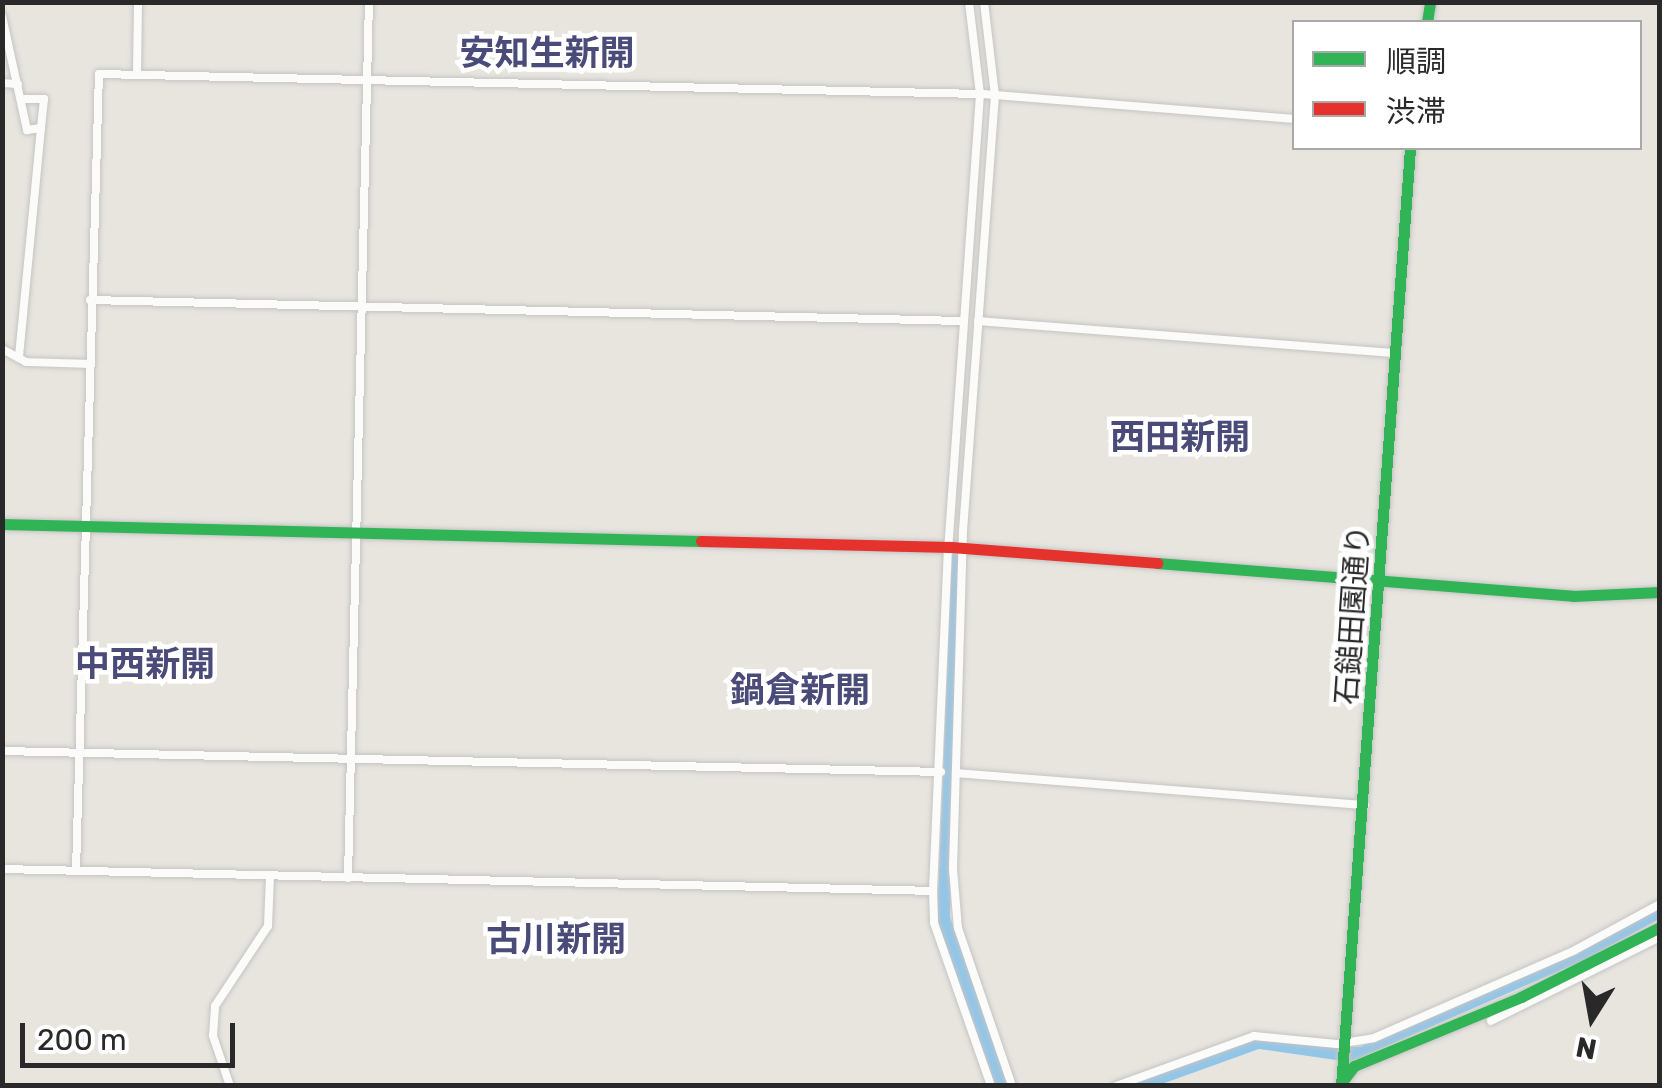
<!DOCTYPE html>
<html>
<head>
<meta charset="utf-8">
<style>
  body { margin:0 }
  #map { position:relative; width:1662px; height:1088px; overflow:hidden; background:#e7e5de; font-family:Rubik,"Noto Sans JP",sans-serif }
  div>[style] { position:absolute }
  .water>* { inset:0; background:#92c6e8 }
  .roads { filter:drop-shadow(0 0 2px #c5c4c4) drop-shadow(0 0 2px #c5c4c4) }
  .street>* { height:8px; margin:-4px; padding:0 4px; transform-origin:4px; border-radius:4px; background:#fbfbfa }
  .fast>* { height:11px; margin:-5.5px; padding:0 5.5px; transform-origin:5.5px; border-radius:5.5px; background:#30b455 }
  .jam>* { height:11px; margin:-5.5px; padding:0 5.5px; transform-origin:5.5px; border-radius:5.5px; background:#e5322d }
  span { translate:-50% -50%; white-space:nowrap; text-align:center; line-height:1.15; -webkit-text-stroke:9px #fff; paint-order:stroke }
  .street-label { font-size:30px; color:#292929 }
  .quarter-label { font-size:35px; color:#4a4b79; font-weight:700 }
  .frame { position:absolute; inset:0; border:5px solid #292929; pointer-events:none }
  .legend { position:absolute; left:1292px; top:20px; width:350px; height:130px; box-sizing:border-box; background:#fff; border:2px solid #a9a9a9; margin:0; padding:12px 18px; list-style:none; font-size:30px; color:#292929 }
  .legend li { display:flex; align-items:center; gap:20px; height:50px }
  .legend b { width:50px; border:2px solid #a9a9a9 }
  .north { position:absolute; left:1542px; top:968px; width:100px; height:100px; -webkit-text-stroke:8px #fff; paint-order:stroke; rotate:191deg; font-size:28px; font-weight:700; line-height:40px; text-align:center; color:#292929 }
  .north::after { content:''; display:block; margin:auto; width:35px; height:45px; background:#292929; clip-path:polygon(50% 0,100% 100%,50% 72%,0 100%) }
  .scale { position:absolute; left:20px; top:1023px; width:215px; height:45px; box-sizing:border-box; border:5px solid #292929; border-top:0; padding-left:12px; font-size:30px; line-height:35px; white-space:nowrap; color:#292929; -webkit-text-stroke:8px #fff; paint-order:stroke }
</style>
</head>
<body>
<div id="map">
  <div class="water">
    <i style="clip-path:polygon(952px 554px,958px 554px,950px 917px,1009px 1085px,993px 1085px,937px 922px)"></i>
    <i style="clip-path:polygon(1659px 907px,1659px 919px,1584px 960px,1350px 1062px,1259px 1049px,1159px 1085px,1125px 1086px,1257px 1039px,1359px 1047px,1570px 956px)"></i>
  </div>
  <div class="roads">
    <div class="street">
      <i style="left:969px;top:2px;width:93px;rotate:83.2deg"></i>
      <i style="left:980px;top:94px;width:454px;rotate:94deg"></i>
      <i style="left:948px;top:547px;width:344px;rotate:92.5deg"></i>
      <i style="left:933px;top:891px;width:32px;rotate:88deg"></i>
      <i style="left:934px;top:923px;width:173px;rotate:70.7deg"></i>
      <i style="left:984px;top:2px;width:94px;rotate:83.3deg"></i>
      <i style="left:995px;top:95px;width:437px;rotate:94.2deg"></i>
      <i style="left:963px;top:531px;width:338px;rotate:91.7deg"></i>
      <i style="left:953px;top:869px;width:59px;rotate:85.2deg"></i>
      <i style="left:958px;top:928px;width:167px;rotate:71.1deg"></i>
      <i style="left:2px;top:16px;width:117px;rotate:77.6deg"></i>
      <i style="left:27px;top:130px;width:14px;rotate:-8deg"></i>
      <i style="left:41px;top:128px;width:231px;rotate:95.5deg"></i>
      <i style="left:137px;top:74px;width:72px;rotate:-89.2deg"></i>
      <i style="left:2px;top:83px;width:16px;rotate:4deg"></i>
      <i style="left:22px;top:99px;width:22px"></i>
      <i style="left:44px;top:99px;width:29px;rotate:96deg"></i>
      <i style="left:90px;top:300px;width:874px;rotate:1.38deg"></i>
      <i style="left:978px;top:321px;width:419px;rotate:4.4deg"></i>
      <i style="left:2px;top:349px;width:27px;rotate:28deg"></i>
      <i style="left:26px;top:362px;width:62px;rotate:1.8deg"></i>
      <i style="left:2px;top:751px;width:939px;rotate:1.28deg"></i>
      <i style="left:956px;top:773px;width:410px;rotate:4.5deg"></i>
      <i style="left:2px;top:869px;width:931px;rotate:1.35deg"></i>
      <i style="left:76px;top:871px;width:797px;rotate:-88.35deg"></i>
      <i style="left:99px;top:74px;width:884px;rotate:1.3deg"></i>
      <i style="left:983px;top:94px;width:312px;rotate:4.6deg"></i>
      <i style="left:348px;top:878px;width:876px;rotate:-88.63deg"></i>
      <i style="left:1491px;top:1021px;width:189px;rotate:-26.4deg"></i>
      <i style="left:230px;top:1086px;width:53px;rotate:-108.8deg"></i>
      <i style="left:213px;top:1036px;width:30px;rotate:-86deg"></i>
      <i style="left:215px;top:1006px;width:96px;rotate:-56.5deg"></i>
      <i style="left:268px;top:926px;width:50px;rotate:-87.7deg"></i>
      <i style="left:1116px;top:1086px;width:147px;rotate:-19.9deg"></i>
      <i style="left:1254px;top:1036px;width:83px;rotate:5.5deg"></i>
      <i style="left:1337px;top:1044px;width:37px;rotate:-9deg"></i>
      <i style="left:1374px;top:1038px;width:219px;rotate:-23.6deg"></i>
      <i style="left:1575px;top:950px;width:97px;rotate:-28.4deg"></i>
    </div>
    <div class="fast">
      <i style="left:1427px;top:22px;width:20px;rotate:-81deg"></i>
      <i style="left:2px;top:524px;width:699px;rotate:1.39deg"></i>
      <i style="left:1157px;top:563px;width:417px;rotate:4.5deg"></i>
      <i style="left:1573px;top:596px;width:87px;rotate:-2.6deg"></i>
      <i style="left:1345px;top:1078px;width:15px;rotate:-53deg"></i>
      <i style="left:1354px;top:1066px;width:181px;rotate:-22.4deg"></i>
      <i style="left:1521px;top:997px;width:156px;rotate:-26.7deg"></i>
      <i style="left:1341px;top:1086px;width:941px;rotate:-85.79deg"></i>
    </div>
    <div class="jam">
      <i style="left:701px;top:541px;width:249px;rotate:1.4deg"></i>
      <i style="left:950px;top:547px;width:208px;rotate:4.4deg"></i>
    </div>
  </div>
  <div class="street-label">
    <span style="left:1353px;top:615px;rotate:-86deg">石鎚田園通り</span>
  </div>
  <div class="quarter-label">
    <span style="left:547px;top:53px">安知生新開</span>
    <span style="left:1180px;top:437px">西田新開</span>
    <span style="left:145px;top:664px">中西新開</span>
    <span style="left:800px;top:690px">鍋倉新開</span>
    <span style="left:556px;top:939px">古川新開</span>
  </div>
  <div class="frame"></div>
  <ul class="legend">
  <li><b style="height:12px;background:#30b455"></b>順調</li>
  <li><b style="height:12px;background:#e5322d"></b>渋滞</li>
  </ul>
  <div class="north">N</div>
  <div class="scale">200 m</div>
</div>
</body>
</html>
